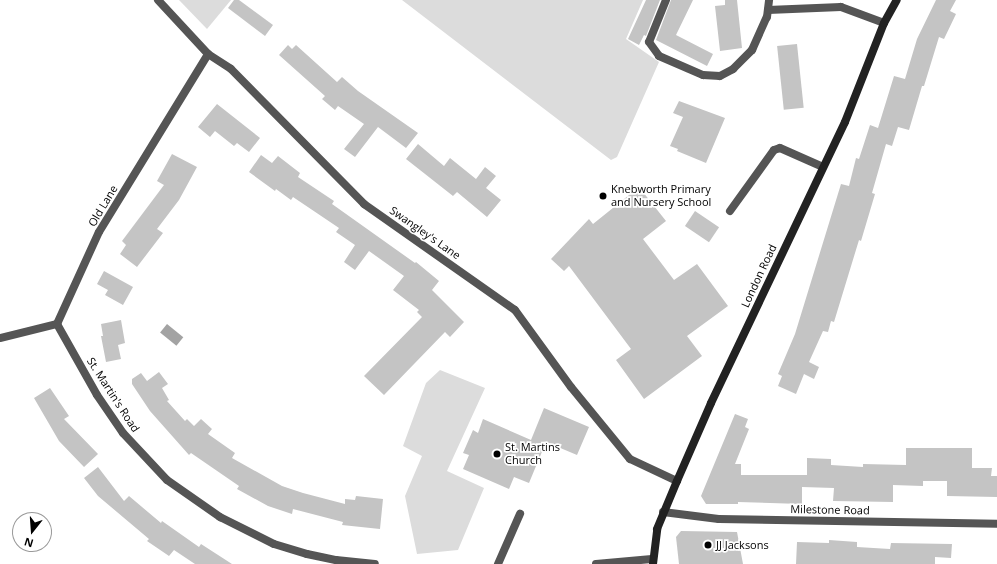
<!DOCTYPE html>
<html>
<head>
<meta charset="utf-8">
<style>
  body { margin:0 }
  #map { position:relative; width:997px; height:564px; overflow:hidden; background:#fff; font-family:"Open Sans",sans-serif }
  div>[style] { position:absolute }
  .green>* { inset:0; background:#dcdcdc }
  .water>* { inset:0; background:#a3a3a3; transform-origin:0 0 }
  .building>* { inset:0; background:#c4c4c4; transform-origin:0 0 }
  .lane>* { height:8px; margin:-4px; padding:0 4px; transform-origin:4px; border-radius:4px; background:#555 }
  .street>* { height:8px; margin:-4px; padding:0 4px; transform-origin:4px; border-radius:4px; background:#555 }
  .secondary>* { height:8px; margin:-4px; padding:0 4px; transform-origin:4px; border-radius:4px; background:#222 }
  .dots>* { width:11px; height:11px; translate:-50% -50%; box-sizing:border-box; border:2px solid #fff; border-radius:50% }
  span { translate:-50% -50%; white-space:nowrap; text-align:center; line-height:1.15; -webkit-text-stroke:3.5px #fff; paint-order:stroke }
  .poi-label { font-size:11px; color:#000 }
  .left { translate:0 -50%; text-align:left }
  .street-label { font-size:11px; color:#000 }
  .north { position:absolute; left:12px; top:512px; width:40px; height:40px; box-sizing:border-box; background:#fff; border:1px solid #999; border-radius:50%; rotate:197deg; font-size:11px; font-weight:700; line-height:16px; text-align:center; color:#000 }
  .north::after { content:''; display:block; margin:auto; width:14px; height:18px; background:#000; clip-path:polygon(50% 0,100% 100%,50% 72%,0 100%) }
</style>
</head>
<body>
<div id="map">
  <div class="green">
    <i style="clip-path:polygon(179px 0,231px 0,207px 29px)"></i>
    <i style="clip-path:polygon(402px 0,643px 0,626px 39px,659px 62px,617px 157px,611px 160px)"></i>
    <i style="clip-path:polygon(440px 370px,485px 388px,447px 471px,484px 488px,458px 550px,417px 554px,405px 496px,422px 456px,403px 446px,426px 383px)"></i>
  </div>
  <div class="water">
    <i style="left:167px;top:324px;width:21px;height:11px;rotate:39deg"></i>
  </div>
  <div class="building">
    <i style="clip-path:polygon(234px 0,239px 0,273px 25px,265px 36px,228px 8px)"></i>
    <i style="clip-path:polygon(646px 0,660px 0,646px 36px,644px 35px,639px 45px,628px 39px)"></i>
    <i style="clip-path:polygon(671px 0,693px 0,676px 35px,713px 54px,707px 66px,656px 40px)"></i>
    <i style="clip-path:polygon(725px 0,737px 0,742px 48px,720px 51px,715px 6px,725px 5px)"></i>
    <i style="clip-path:polygon(936px 0,956px 0,950px 11px,956px 14px,944px 39px,939px 37px,924px 86px,922px 86px,909px 130px,898px 127px,892px 146px,886px 144px,872px 193px,875px 194px,861px 241px,859px 240px,834px 322px,831px 321px,828px 332px,823px 331px,809px 362px,819px 367px,814px 379px,804px 374px,796px 394px,778px 386px,782px 376px,778px 374px,795px 334px,841px 184px,849px 186px,856px 158px,859px 159px,870px 125px,878px 128px,894px 76px,905px 79px,917px 39px)"></i>
    <i style="left:797px;top:44px;width:64px;height:20px;rotate:84deg"></i>
    <i style="clip-path:polygon(288px 45px,292px 49px,296px 45px,337px 82px,342px 77px,358px 91px,418px 133px,406px 148px,378px 127px,355px 157px,344px 149px,364px 124px,338px 106px,335px 110px,322px 99px,325px 96px,279px 55px)"></i>
    <i style="clip-path:polygon(679px 101px,725px 118px,706px 163px,677px 151px,678px 149px,670px 146px,683px 117px,673px 113px)"></i>
    <i style="clip-path:polygon(217px 104px,260px 138px,249px 152px,237px 143px,234px 146px,215px 131px,210px 137px,198px 127px)"></i>
    <i style="clip-path:polygon(418px 144px,444px 166px,450px 158px,476px 179px,485px 167px,496px 176px,486px 188px,501px 200px,487px 217px,457px 192px,453px 196px,406px 159px)"></i>
    <i style="clip-path:polygon(172px 154px,197px 167px,179px 200px,157px 229px,163px 233px,137px 267px,120px 254px,126px 245px,122px 241px,164px 185px,157px 181px)"></i>
    <i style="clip-path:polygon(261px 155px,272px 163px,278px 156px,300px 173px,298px 177px,334px 201px,332px 204px,415px 263px,416px 262px,439px 281px,432px 290px,464px 322px,450px 337px,445px 332px,384px 395px,364px 376px,422px 317px,417px 312px,419px 310px,393px 290px,404px 276px,369px 251px,355px 270px,344px 262px,355px 245px,336px 232px,339px 228px,293px 197px,291px 200px,276px 189px,275px 191px,249px 172px)"></i>
    <i style="clip-path:polygon(639px 187px,666px 221px,643px 239px,674px 280px,697px 264px,728px 306px,687px 336px,702px 356px,644px 399px,616px 360px,631px 349px,569px 266px,564px 271px,551px 259px,589px 219px,593px 224px)"></i>
    <i style="left:695px;top:211px;width:29px;height:18px;rotate:34deg"></i>
    <i style="clip-path:polygon(104px 271px,133px 287px,123px 305px,105px 295px,108px 290px,97px 284px)"></i>
    <i style="clip-path:polygon(121px 320px,125px 343px,118px 345px,121px 359px,106px 362px,101px 336px,103px 336px,101px 324px)"></i>
    <i style="clip-path:polygon(159px 372px,168px 384px,162px 388px,169px 400px,167px 401px,185px 421px,187px 419px,194px 426px,201px 419px,212px 429px,208px 434px,235px 453px,232px 458px,282px 486px,303px 493px,345px 504px,345px 499px,355px 500px,356px 496px,383px 499px,380px 529px,342px 525px,343px 522px,293px 509px,292px 514px,268px 506px,237px 489px,239px 486px,191px 453px,189px 455px,150px 411px,132px 384px,132px 379px,141px 373px,147px 381px)"></i>
    <i style="clip-path:polygon(50px 388px,69px 416px,64px 419px,98px 454px,84px 467px,59px 441px,34px 398px)"></i>
    <i style="clip-path:polygon(544px 408px,589px 427px,577px 455px,546px 442px,529px 483px,514px 477px,509px 489px,463px 469px,469px 455px,463px 453px,473px 430px,478px 433px,483px 419px,531px 440px)"></i>
    <i style="clip-path:polygon(735px 414px,748px 419px,745px 427px,749px 429px,735px 464px,741px 464px,741px 475px,807px 475px,807px 458px,831px 459px,831px 465px,863px 467px,863px 464px,906px 465px,906px 448px,972px 448px,972px 468px,992px 468px,991px 476px,997px 476px,997px 497px,947px 496px,947px 481px,923px 481px,923px 486px,893px 485px,893px 502px,833px 501px,834px 488px,802px 487px,802px 504px,738px 502px,738px 504px,706px 504px,701px 496px)"></i>
    <i style="clip-path:polygon(98px 467px,124px 501px,129px 496px,161px 523px,162px 521px,199px 547px,201px 544px,232px 564px,195px 564px,174px 550px,169px 556px,147px 541px,149px 539px,98px 496px,84px 478px)"></i>
    <i style="clip-path:polygon(681px 531px,737px 532px,743px 564px,679px 564px,676px 537px)"></i>
    <i style="clip-path:polygon(829px 540px,857px 542px,857px 547px,890px 549px,891px 543px,952px 544px,951px 558px,935px 557px,935px 564px,796px 564px,797px 542px,829px 543px)"></i>
  </div>
  <div class="lane">
    <i style="left:730px;top:211px;width:75px;rotate:-54.2deg"></i>
    <i style="left:774px;top:150px;width:6px;rotate:-18deg"></i>
    <i style="left:780px;top:148px;width:47px;rotate:23.8deg"></i>
    <i style="left:498px;top:564px;width:55px;rotate:-66.3deg"></i>
  </div>
  <div class="street">
    <i style="left:158px;top:0;width:74px;rotate:47.2deg"></i>
    <i style="left:208px;top:54px;width:27px;rotate:33deg"></i>
    <i style="left:231px;top:69px;width:190px;rotate:45.4deg"></i>
    <i style="left:364px;top:204px;width:184px;rotate:35.1deg"></i>
    <i style="left:515px;top:310px;width:95px;rotate:54deg"></i>
    <i style="left:571px;top:387px;width:93px;rotate:50.7deg"></i>
    <i style="left:630px;top:459px;width:52px;rotate:25.1deg"></i>
    <i style="left:666px;top:0;width:45px;rotate:112deg"></i>
    <i style="left:649px;top:42px;width:17px;rotate:54deg"></i>
    <i style="left:659px;top:56px;width:48px;rotate:23.4deg"></i>
    <i style="left:703px;top:75px;width:17px;rotate:3deg"></i>
    <i style="left:720px;top:76px;width:15px;rotate:-28deg"></i>
    <i style="left:733px;top:69px;width:27px;rotate:-45deg"></i>
    <i style="left:752px;top:50px;width:36px;rotate:-66deg"></i>
    <i style="left:767px;top:17px;width:17px;rotate:-83deg"></i>
    <i style="left:768px;top:10px;width:73px;rotate:-2.4deg"></i>
    <i style="left:841px;top:7px;width:46px;rotate:20.4deg"></i>
    <i style="left:57px;top:324px;width:81px;rotate:60.6deg"></i>
    <i style="left:97px;top:395px;width:46px;rotate:55.6deg"></i>
    <i style="left:123px;top:433px;width:64px;rotate:46.9deg"></i>
    <i style="left:167px;top:480px;width:65px;rotate:34.9deg"></i>
    <i style="left:220px;top:517px;width:60px;rotate:26.6deg"></i>
    <i style="left:274px;top:544px;width:34px;rotate:17deg"></i>
    <i style="left:307px;top:554px;width:30px;rotate:12deg"></i>
    <i style="left:336px;top:560px;width:39px;rotate:6deg"></i>
    <i style="left:0;top:338px;width:59px;rotate:-13.8deg"></i>
    <i style="left:57px;top:324px;width:101px;rotate:-65.5deg"></i>
    <i style="left:99px;top:232px;width:209px;rotate:-58.5deg"></i>
    <i style="left:663px;top:512px;width:56px;rotate:7.1deg"></i>
    <i style="left:719px;top:519px;width:278px;rotate:1deg"></i>
    <i style="left:596px;top:564px;width:56px;rotate:-5.1deg"></i>
  </div>
  <div class="secondary">
    <i style="left:653px;top:564px;width:35px;rotate:-83deg"></i>
    <i style="left:657px;top:529px;width:52px;rotate:-67.4deg"></i>
    <i style="left:677px;top:481px;width:85px;rotate:-66.4deg"></i>
    <i style="left:711px;top:403px;width:311px;rotate:-64.5deg"></i>
    <i style="left:845px;top:122px;width:106px;rotate:-68.5deg"></i>
    <i style="left:884px;top:23px;width:26px;rotate:-61deg"></i>
  </div>
  <div class="dots">
    <i style="left:603px;top:196px;background:#000"></i>
    <i style="left:497px;top:454px;background:#000"></i>
    <i style="left:708px;top:545px;background:#000"></i>
  </div>
  <div class="poi-label">
    <span class="left" style="left:611px;top:196px">Knebworth Primary<br>and Nursery School</span>
    <span class="left" style="left:505px;top:454px">St. Martins<br>Church</span>
    <span class="left" style="left:716px;top:545px">JJ Jacksons</span>
  </div>
  <div class="street-label">
    <span style="left:103px;top:206px;rotate:-59deg">Old Lane</span>
    <span style="left:425px;top:233px;rotate:35deg">Swangley's Lane</span>
    <span style="left:759px;top:276px;rotate:-65deg">London Road</span>
    <span style="left:113px;top:395px;rotate:57deg">St. Martin's Road</span>
    <span style="left:830px;top:510px;rotate:1deg">Milestone Road</span>
  </div>
  <div class="north">N</div>
</div>
</body>
</html>
